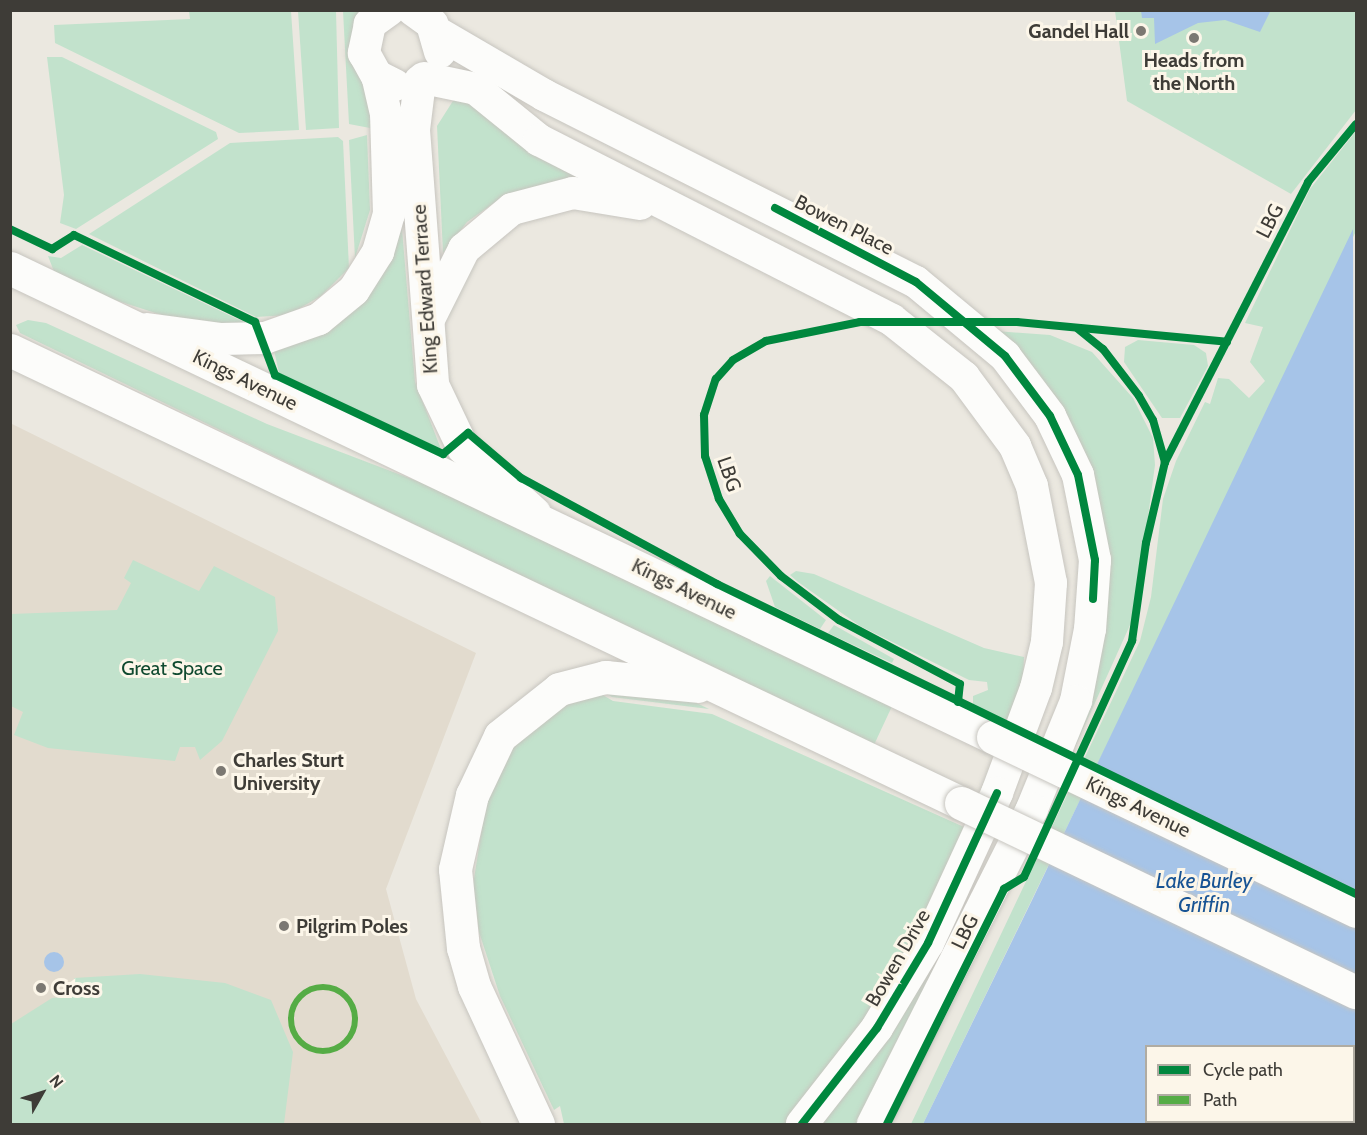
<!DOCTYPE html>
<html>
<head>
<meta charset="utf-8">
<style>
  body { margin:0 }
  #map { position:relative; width:1367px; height:1135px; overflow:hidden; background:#ebe8e0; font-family:Cabin,sans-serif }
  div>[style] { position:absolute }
  .built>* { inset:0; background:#e2dbce }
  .green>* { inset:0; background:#c2e2cc }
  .water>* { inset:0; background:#a6c4e8 }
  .round { border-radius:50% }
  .roads { filter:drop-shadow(0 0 2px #c7c5bf) drop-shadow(0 0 2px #c7c5bf) }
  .secondary>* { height:32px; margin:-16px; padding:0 16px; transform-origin:16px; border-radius:16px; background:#fcfcfa }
  .primary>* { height:33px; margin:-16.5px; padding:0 16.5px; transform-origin:16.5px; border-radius:16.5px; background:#fcfcfa }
  .bridges { filter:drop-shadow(0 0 2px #c7c5bf) drop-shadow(0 0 2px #c7c5bf) }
  .primary-bridge>* { height:33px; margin:-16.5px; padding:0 16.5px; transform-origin:16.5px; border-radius:16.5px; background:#fcfcfa }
  .quiet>* { height:6px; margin-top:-3px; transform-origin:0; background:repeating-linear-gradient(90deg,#55ac45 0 12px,transparent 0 18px) }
  .quiet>.ring { margin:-3px; padding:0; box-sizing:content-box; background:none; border:6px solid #55ac45; border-radius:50% }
  .cycleway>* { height:8px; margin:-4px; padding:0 4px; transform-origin:4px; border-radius:4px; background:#00873e }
  .dots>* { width:16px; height:16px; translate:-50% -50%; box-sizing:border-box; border:3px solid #fcf6e9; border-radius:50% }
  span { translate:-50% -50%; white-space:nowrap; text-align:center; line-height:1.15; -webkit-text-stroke:6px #fcf6e9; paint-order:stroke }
  .poi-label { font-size:20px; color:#3e3c37; font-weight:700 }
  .right { translate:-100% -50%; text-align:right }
  .left { translate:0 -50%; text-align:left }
  .street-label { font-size:20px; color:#3e3c37 }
  .park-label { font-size:20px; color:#0f492f }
  .water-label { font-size:21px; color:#175394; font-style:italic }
  .frame { position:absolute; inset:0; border:12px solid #3e3c37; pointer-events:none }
  .legend { position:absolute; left:1145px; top:1045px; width:210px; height:78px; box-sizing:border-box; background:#fcf6e9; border:2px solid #b0aca2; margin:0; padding:8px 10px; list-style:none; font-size:18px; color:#3e3c37 }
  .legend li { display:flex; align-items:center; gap:12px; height:30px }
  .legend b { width:30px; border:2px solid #b0aca2 }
  .north { position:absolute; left:12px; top:1063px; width:60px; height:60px; -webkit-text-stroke:4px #fcf6e9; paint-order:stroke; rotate:51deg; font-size:16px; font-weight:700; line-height:24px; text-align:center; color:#3e3c37 }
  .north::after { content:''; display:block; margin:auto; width:21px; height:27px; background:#3e3c37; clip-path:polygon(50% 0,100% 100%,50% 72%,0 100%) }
</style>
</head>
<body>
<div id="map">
  <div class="built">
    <i style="clip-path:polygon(10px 423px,476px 653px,386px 889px,416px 999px,482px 1124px,11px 1124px)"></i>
  </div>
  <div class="green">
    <i style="clip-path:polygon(189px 11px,291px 11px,299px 130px,239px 133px,55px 43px,54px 25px,190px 19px)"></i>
    <i style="clip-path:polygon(298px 11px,336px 11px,339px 128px,306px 130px)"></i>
    <i style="clip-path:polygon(343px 11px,366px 11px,367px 86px,375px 126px,370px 128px,349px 124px)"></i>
    <i style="clip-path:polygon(1115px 11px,1356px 11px,1356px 110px,1291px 194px,1127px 101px)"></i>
    <i style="clip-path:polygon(47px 57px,62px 57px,216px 132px,218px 139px,76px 229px,60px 223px,64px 195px)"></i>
    <i style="clip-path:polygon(458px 93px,527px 150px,579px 176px,501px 198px,467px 222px,443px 253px,437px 126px)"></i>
    <i style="clip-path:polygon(1356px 131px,1356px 231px,923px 1124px,911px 1124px,1140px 641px,1151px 597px,1163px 499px,1176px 461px,1205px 402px,1210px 404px,1218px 378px,1229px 379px,1249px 398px,1265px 381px,1250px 362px,1263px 327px,1245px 323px,1310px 189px)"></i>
    <i style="clip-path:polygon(367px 135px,370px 210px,355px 258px,349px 140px)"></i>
    <i style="clip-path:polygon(338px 137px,343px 141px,349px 268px,321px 296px,288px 315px,256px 317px,89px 234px,230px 143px)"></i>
    <i style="clip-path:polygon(402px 229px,415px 382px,441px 449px,279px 373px,274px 350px,372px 290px)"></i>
    <i style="clip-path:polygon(82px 245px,252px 326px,193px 325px,90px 292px,55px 274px,48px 256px,61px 258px)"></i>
    <i style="clip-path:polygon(28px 320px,46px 323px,267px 424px,451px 494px,894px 702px,873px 747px,20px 333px,16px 325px)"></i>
    <i style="clip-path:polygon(995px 331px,1050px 335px,1092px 352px,1133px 398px,1153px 438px,1155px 465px,1135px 614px,1075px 747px,1070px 744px,1101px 552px)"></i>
    <i style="clip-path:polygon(1138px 340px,1194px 345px,1206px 353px,1208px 366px,1180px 418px,1162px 418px,1124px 362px,1125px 347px)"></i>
    <i style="clip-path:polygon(133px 560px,199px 591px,214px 566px,275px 597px,278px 631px,222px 741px,200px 760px,195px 747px,180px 747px,175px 761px,48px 748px,14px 735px,23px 712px,11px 706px,11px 614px,117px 610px,131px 583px,124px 578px)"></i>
    <i style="clip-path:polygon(796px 571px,814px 574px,984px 648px,1024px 657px,1023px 684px,1006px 721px,973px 704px,973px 696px,988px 690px,987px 682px,969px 680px,860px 626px,798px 582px,790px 575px)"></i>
    <i style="clip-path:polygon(770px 576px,826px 620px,820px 629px,775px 607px,766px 581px)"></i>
    <i style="clip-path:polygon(834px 625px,894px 659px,892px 663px,828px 633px)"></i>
    <i style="clip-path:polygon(601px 690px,686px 698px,709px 709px,612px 697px)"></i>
    <i style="clip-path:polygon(596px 691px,613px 701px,712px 714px,964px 827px,927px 930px,792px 1124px,564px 1124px,560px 1106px,554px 1110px,500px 996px,479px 932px,473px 885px,487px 796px,512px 746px,556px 707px)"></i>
    <i style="clip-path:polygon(967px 902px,978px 907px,867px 1124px,822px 1124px,899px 1022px)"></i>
    <i style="clip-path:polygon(140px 974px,225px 983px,271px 1000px,293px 1052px,284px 1124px,11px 1124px,11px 1024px,52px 998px,75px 996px,74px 978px)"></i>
  </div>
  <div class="water">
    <i style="clip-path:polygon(1271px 10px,1260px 32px,1225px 20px,1198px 23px,1155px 44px,1154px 18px,1142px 18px,1141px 11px)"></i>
    <i style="clip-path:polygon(evenodd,1353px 229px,1356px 1124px,923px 1124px,1034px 896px,1353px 229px,1146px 1046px,1354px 1046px,1354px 1122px,1146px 1122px,1146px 1046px)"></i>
    <i class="round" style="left:44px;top:952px;width:20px;height:20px"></i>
  </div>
  <div class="roads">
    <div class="secondary">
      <i style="left:389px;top:10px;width:24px;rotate:144deg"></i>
      <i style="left:370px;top:24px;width:30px;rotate:102deg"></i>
      <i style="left:364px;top:53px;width:26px;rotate:61deg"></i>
      <i style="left:377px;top:76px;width:20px;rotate:27deg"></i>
      <i style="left:413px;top:10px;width:24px;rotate:36deg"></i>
      <i style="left:432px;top:24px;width:29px;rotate:74deg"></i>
      <i style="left:438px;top:33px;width:123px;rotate:30.3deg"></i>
      <i style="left:544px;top:95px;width:416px;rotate:26.7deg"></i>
      <i style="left:916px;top:282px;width:116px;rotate:39.7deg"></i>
      <i style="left:1005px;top:356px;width:75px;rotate:53.1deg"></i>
      <i style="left:1050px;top:416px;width:65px;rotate:64.6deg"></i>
      <i style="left:1078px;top:475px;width:87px;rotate:78.7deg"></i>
      <i style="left:1095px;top:560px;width:69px;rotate:94.1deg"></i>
      <i style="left:1090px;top:629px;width:73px;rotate:101deg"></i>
      <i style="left:1076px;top:701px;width:117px;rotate:112.2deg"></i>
      <i style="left:1032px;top:809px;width:353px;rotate:116.8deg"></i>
      <i style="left:424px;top:78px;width:53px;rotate:11.9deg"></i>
      <i style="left:476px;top:89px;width:81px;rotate:39deg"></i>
      <i style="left:539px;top:140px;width:396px;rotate:27deg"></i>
      <i style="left:892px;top:320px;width:92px;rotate:38.4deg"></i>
      <i style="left:964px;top:377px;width:86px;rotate:53.5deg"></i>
      <i style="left:1015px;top:446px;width:43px;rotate:67deg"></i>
      <i style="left:1032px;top:486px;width:99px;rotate:78.9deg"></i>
      <i style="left:1051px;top:583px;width:59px;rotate:93.9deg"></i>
      <i style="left:1047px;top:642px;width:47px;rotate:103.4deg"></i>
      <i style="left:1036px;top:688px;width:112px;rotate:110.4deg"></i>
      <i style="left:997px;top:793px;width:165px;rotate:114.7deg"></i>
      <i style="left:928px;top:943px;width:99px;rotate:121deg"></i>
      <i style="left:877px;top:1028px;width:122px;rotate:128deg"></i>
      <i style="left:420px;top:81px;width:49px;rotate:97deg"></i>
      <i style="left:414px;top:130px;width:256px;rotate:85.7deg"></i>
      <i style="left:433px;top:385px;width:70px;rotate:64.5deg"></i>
      <i style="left:463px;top:448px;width:97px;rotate:42.1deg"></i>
      <i style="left:430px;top:317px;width:76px;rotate:-63.4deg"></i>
      <i style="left:464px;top:249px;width:62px;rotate:-39.8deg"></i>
      <i style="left:512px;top:209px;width:63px;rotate:-14.7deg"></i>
      <i style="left:573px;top:193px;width:68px;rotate:9.3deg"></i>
      <i style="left:147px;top:329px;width:75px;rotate:7.7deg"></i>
      <i style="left:221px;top:339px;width:44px;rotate:-1.3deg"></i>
      <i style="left:265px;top:338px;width:57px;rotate:-19.4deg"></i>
      <i style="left:319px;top:319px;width:45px;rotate:-39.6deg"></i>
      <i style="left:354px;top:290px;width:45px;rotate:-57.7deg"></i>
      <i style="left:378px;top:252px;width:40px;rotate:-74deg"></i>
      <i style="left:389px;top:214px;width:100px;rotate:-91.7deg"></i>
      <i style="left:386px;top:114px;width:39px;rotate:-103deg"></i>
    </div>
    <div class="primary">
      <i style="left:10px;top:268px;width:1089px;rotate:25.51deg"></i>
      <i style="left:10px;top:350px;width:1053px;rotate:25.47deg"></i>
      <i style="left:538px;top:1124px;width:152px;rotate:-114.9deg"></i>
      <i style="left:474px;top:986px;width:40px;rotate:-106deg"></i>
      <i style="left:463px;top:948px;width:79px;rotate:-95.8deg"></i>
      <i style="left:455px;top:869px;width:76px;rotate:-77.1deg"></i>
      <i style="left:472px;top:795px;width:65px;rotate:-64.6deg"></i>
      <i style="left:500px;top:736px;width:75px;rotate:-38.5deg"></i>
      <i style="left:559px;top:689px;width:48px;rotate:-14.6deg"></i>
      <i style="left:605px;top:677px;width:93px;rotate:5.5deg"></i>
    </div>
  </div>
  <div class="bridges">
    <div class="primary-bridge">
      <i style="left:993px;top:737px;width:403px;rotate:25.6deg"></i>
      <i style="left:961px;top:803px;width:438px;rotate:25.6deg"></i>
    </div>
  </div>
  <div class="quiet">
    <i class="ring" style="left:291px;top:987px;width:58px;height:58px"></i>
  </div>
  <div class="cycleway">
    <i style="left:775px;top:208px;width:159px;rotate:27.7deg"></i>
    <i style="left:916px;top:282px;width:116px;rotate:39.7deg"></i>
    <i style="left:1005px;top:356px;width:75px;rotate:53.1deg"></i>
    <i style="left:1050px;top:416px;width:65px;rotate:64.6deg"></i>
    <i style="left:1078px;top:475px;width:87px;rotate:78.7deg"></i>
    <i style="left:1095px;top:560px;width:39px;rotate:93deg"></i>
    <i style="left:10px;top:229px;width:47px;rotate:25.5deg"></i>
    <i style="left:52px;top:249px;width:26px;rotate:-32deg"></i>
    <i style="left:74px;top:235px;width:201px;rotate:25.7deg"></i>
    <i style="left:255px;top:322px;width:57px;rotate:69.3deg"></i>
    <i style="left:275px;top:375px;width:186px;rotate:25.2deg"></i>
    <i style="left:443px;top:454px;width:33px;rotate:-40deg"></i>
    <i style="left:468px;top:433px;width:70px;rotate:40.3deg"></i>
    <i style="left:521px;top:478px;width:223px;rotate:28.4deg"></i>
    <i style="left:717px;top:584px;width:710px;rotate:25.88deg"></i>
    <i style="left:1078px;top:329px;width:32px;rotate:39deg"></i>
    <i style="left:1103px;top:349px;width:59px;rotate:52.5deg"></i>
    <i style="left:1139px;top:396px;width:28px;rotate:60deg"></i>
    <i style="left:1153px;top:420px;width:44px;rotate:74.1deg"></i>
    <i style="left:958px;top:702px;width:18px;rotate:-84deg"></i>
    <i style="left:960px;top:684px;width:137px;rotate:-152.1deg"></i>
    <i style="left:839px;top:620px;width:73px;rotate:-142.8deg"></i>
    <i style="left:781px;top:576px;width:59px;rotate:-134.3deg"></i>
    <i style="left:740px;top:534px;width:41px;rotate:-121deg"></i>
    <i style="left:719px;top:499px;width:45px;rotate:-108deg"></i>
    <i style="left:705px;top:456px;width:41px;rotate:-91.4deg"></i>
    <i style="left:704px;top:415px;width:38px;rotate:-72deg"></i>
    <i style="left:716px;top:379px;width:25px;rotate:-48deg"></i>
    <i style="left:733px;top:360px;width:38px;rotate:-30deg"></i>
    <i style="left:766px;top:341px;width:96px;rotate:-11.4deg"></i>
    <i style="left:860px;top:322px;width:157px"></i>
    <i style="left:1017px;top:322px;width:211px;rotate:5.4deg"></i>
    <i style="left:802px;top:1124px;width:122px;rotate:-52deg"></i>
    <i style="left:877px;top:1028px;width:99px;rotate:-59deg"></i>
    <i style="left:928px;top:943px;width:165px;rotate:-65.3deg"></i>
    <i style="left:887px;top:1124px;width:263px;rotate:-63.5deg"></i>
    <i style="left:1004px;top:889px;width:23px;rotate:-31deg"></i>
    <i style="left:1024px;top:877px;width:260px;rotate:-65.4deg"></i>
    <i style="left:1132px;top:641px;width:99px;rotate:-81.9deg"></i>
    <i style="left:1146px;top:543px;width:83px;rotate:-76.8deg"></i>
    <i style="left:1165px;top:462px;width:314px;rotate:-62.9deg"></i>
    <i style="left:1308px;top:182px;width:75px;rotate:-50.4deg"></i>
  </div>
  <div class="dots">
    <i style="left:1141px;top:31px;background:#7b7872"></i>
    <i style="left:1194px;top:38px;background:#7b7872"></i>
    <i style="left:221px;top:771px;background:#7b7872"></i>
    <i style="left:284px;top:926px;background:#7b7872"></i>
    <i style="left:41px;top:988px;background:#7b7872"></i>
  </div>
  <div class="poi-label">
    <span class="right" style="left:1129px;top:31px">Gandel Hall</span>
    <span style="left:1194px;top:72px">Heads from<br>the North</span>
    <span class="left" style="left:233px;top:772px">Charles Sturt<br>University</span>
    <span class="left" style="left:296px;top:926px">Pilgrim Poles</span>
    <span class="left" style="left:53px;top:988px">Cross</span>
  </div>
  <div class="street-label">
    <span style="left:1270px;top:221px;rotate:-63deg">LBG</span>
    <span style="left:844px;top:225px;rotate:27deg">Bowen Place</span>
    <span style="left:425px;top:289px;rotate:-94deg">King Edward Terrace</span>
    <span style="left:245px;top:380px;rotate:26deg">Kings Avenue</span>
    <span style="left:729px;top:474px;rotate:71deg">LBG</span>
    <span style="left:684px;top:589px;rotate:26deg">Kings Avenue</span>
    <span style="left:1138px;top:807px;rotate:26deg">Kings Avenue</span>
    <span style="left:965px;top:932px;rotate:-64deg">LBG</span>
    <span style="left:898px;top:958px;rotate:-60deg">Bowen Drive</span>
  </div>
  <div class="park-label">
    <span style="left:172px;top:668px">Great Space</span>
  </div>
  <div class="water-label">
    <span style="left:1204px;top:893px">Lake Burley<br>Griffin</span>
  </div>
  <div class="frame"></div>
  <ul class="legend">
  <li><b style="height:8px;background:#00873e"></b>Cycle path</li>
  <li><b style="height:8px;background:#55ac45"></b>Path</li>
  </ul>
  <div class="north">N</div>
</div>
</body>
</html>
